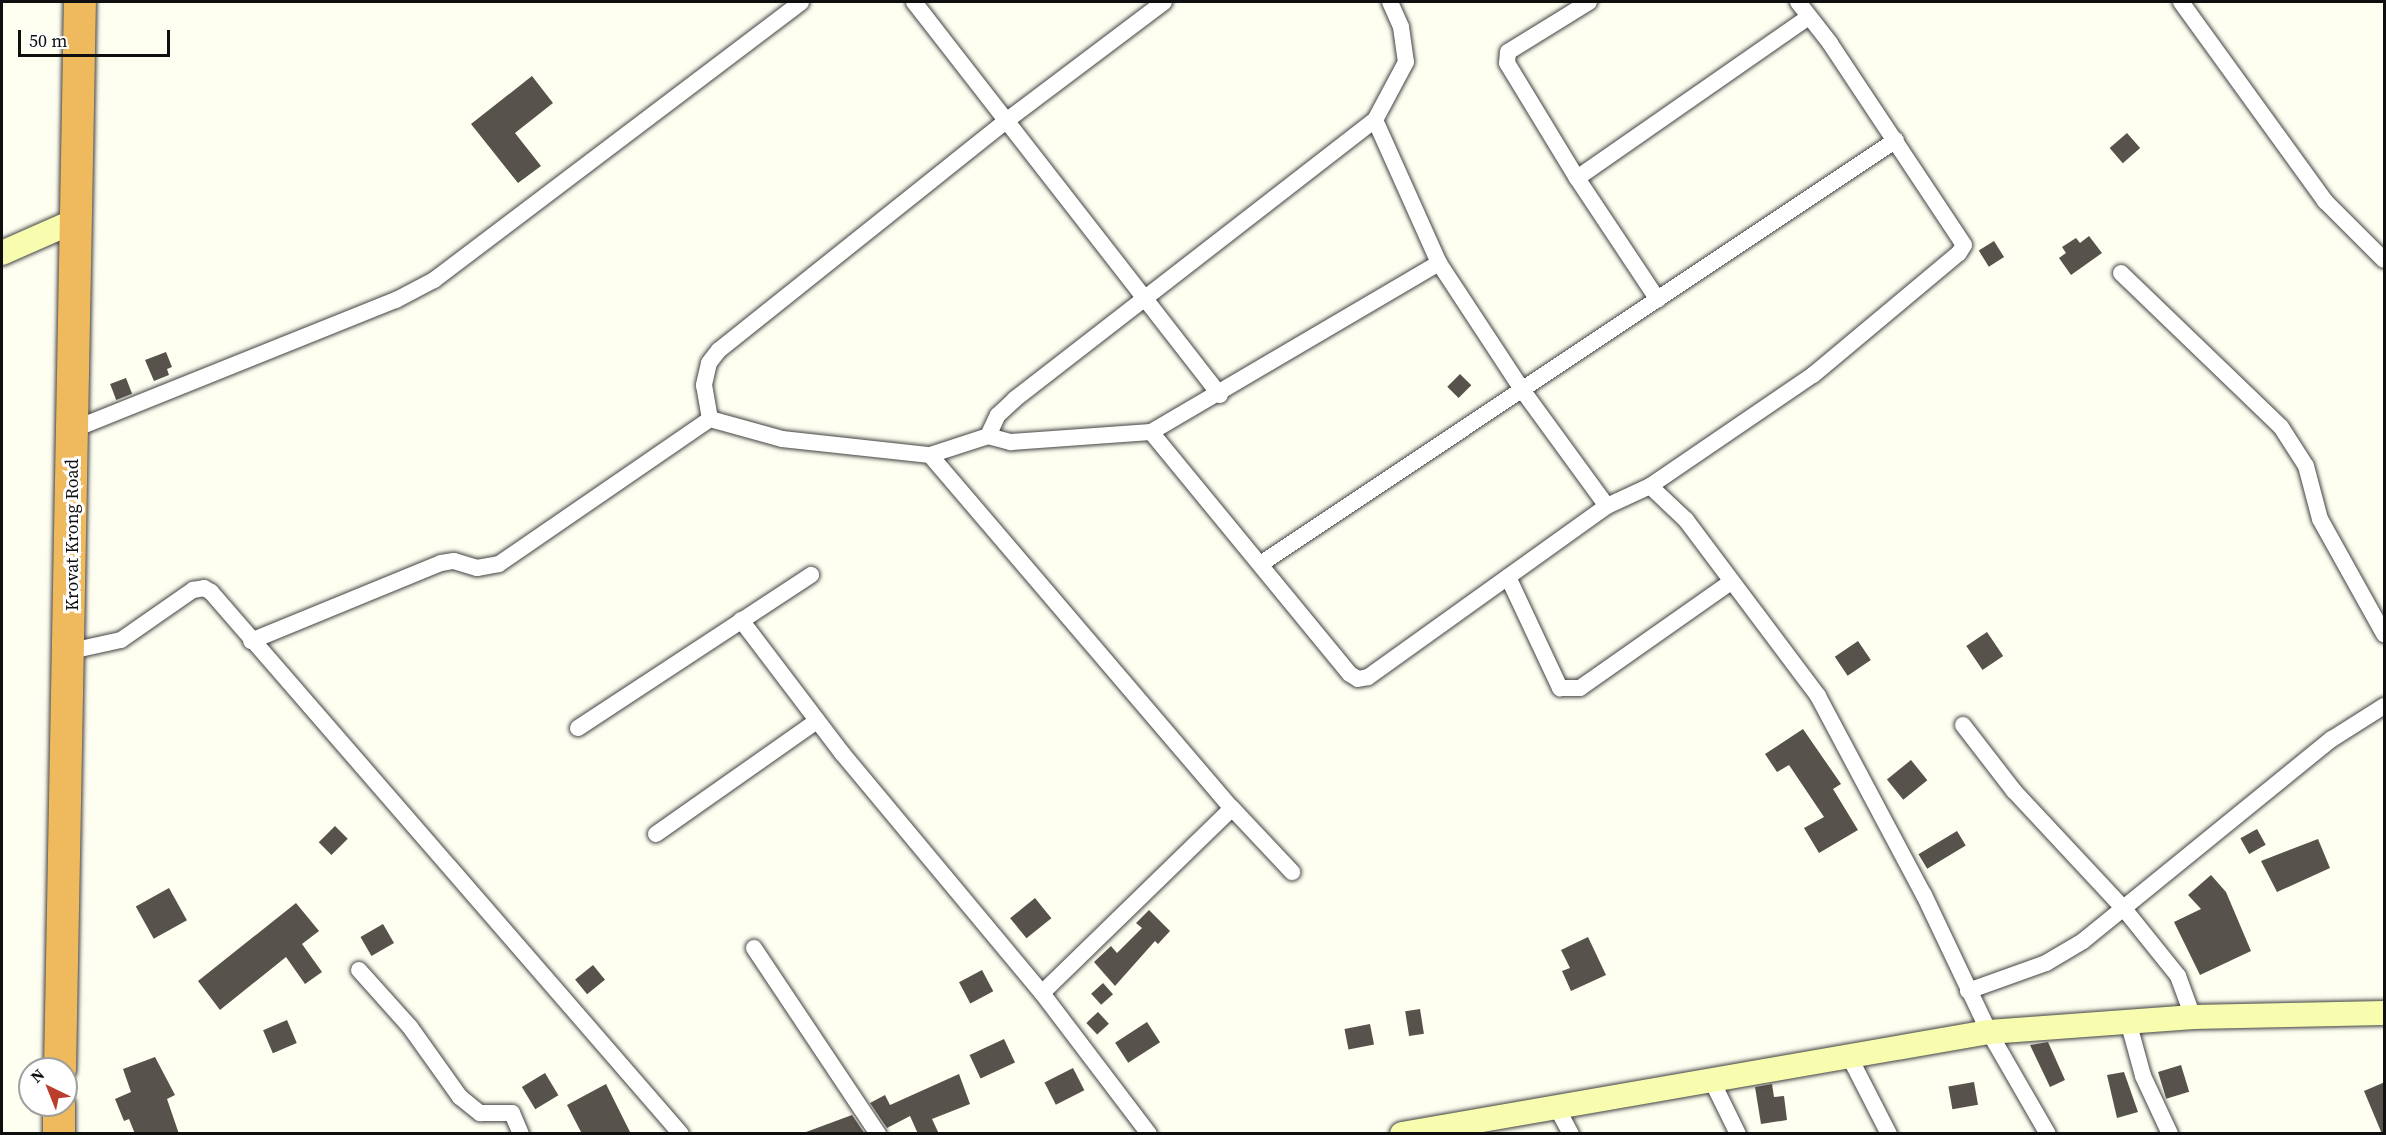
<!DOCTYPE html>
<html>
<head>
<meta charset="utf-8">
<style>
  body { margin:0 }
  #map { position:relative; width:2386px; height:1135px; overflow:hidden; background:#fefef1; font-family:"Source Serif 4",serif }
  div>[style] { position:absolute }
  .building>* { inset:0; background:#57524b; transform-origin:0 0 }
  .roads { filter:drop-shadow(0 0 2px #424242) drop-shadow(0 0 2px #424242) }
  .street>* { height:16px; margin:-8px; padding:0 8px; transform-origin:8px; border-radius:8px; background:#fff }
  .secondary>* { height:24px; margin:-12px; padding:0 12px; transform-origin:12px; border-radius:12px; background:#f7fcae }
  .highway>* { height:32px; margin:-16px; padding:0 16px; transform-origin:16px; border-radius:16px; background:#efb95e }
  span { translate:-50% -50%; white-space:nowrap; text-align:center; line-height:1.15; -webkit-text-stroke:6px #fff; paint-order:stroke }
  .street-label { font-size:18px; color:#0f0f0f }
  .frame { position:absolute; inset:0; border:3px solid #0f0f0f; pointer-events:none }
  .north { position:absolute; left:18px; top:1057px; width:60px; height:60px; box-sizing:border-box; background:#fff; border:2px solid #9f9f9f; border-radius:50%; rotate:317deg; font-size:16px; font-weight:700; line-height:24px; text-align:center; color:#0f0f0f }
  .north::after { content:''; display:block; margin:auto; width:21px; height:27px; background:#bb3d2b; clip-path:polygon(50% 0,100% 100%,50% 72%,0 100%) }
  .scale { position:absolute; left:18px; top:30px; width:152px; height:27px; box-sizing:border-box; border:3px solid #0f0f0f; border-top:0; padding-left:8px; font-size:18px; line-height:21px; white-space:nowrap; color:#0f0f0f; -webkit-text-stroke:4px #fff; paint-order:stroke }
</style>
</head>
<body>
<div id="map">
  <div class="building">
    <i style="clip-path:polygon(532px 76px,553px 103px,515px 133px,541px 166px,518px 183px,471px 124px)"></i>
    <i style="left:2127px;top:133px;width:20px;height:23px;rotate:49deg"></i>
    <i style="clip-path:polygon(2089px 236px,2102px 253px,2071px 275px,2059px 258px,2066px 253px,2062px 247px,2076px 238px,2080px 243px)"></i>
    <i style="left:1994px;top:241px;width:19px;height:18px;rotate:58deg"></i>
    <i style="clip-path:polygon(166px 352px,172px 367px,167px 369px,169px 375px,154px 381px,145px 360px)"></i>
    <i style="left:1460px;top:374px;width:16px;height:18px;rotate:45deg"></i>
    <i style="left:126px;top:378px;width:17px;height:17px;rotate:69deg"></i>
    <i style="left:1987px;top:632px;width:29px;height:25px;rotate:56deg"></i>
    <i style="left:1858px;top:641px;width:23px;height:28px;rotate:56deg"></i>
    <i style="clip-path:polygon(1803px 729px,1841px 784px,1833px 789px,1858px 830px,1819px 853px,1804px 828px,1824px 817px,1789px 765px,1777px 772px,1765px 754px)"></i>
    <i style="left:1911px;top:760px;width:26px;height:31px;rotate:51deg"></i>
    <i style="left:335px;top:826px;width:18px;height:23px;rotate:45deg"></i>
    <i style="left:2257px;top:829px;width:18px;height:19px;rotate:61deg"></i>
    <i style="left:1957px;top:831px;width:17px;height:45px;rotate:59deg"></i>
    <i style="clip-path:polygon(2318px 839px,2330px 868px,2277px 892px,2261px 861px)"></i>
    <i style="clip-path:polygon(2211px 875px,2226px 892px,2251px 951px,2200px 975px,2174px 922px,2201px 909px,2188px 895px)"></i>
    <i style="left:169px;top:888px;width:37px;height:38px;rotate:61deg"></i>
    <i style="left:1035px;top:898px;width:26px;height:32px;rotate:51deg"></i>
    <i style="clip-path:polygon(296px 903px,319px 931px,302px 944px,322px 972px,305px 984px,286px 957px,220px 1010px,198px 981px)"></i>
    <i style="clip-path:polygon(1149px 910px,1170px 931px,1158px 944px,1155px 941px,1115px 986px,1094px 962px,1111px 946px,1117px 953px,1142px 928px,1136px 923px)"></i>
    <i style="left:383px;top:924px;width:22px;height:26px;rotate:60deg"></i>
    <i style="clip-path:polygon(1588px 937px,1606px 975px,1571px 991px,1562px 971px,1570px 968px,1561px 950px)"></i>
    <i style="left:593px;top:965px;width:19px;height:23px;rotate:51deg"></i>
    <i style="left:982px;top:970px;width:24px;height:26px;rotate:62deg"></i>
    <i style="left:1103px;top:983px;width:15px;height:16px;rotate:48deg"></i>
    <i style="left:1420px;top:1009px;width:25px;height:15px;rotate:81deg"></i>
    <i style="left:1098px;top:1012px;width:16px;height:16px;rotate:47deg"></i>
    <i style="left:287px;top:1020px;width:25px;height:26px;rotate:67deg"></i>
    <i style="left:1147px;top:1022px;width:24px;height:38px;rotate:57deg"></i>
    <i style="left:1370px;top:1024px;width:21px;height:26px;rotate:79deg"></i>
    <i style="left:1004px;top:1039px;width:26px;height:38px;rotate:65deg"></i>
    <i style="clip-path:polygon(2048px 1042px,2065px 1080px,2050px 1087px,2030px 1045px)"></i>
    <i style="clip-path:polygon(155px 1057px,175px 1095px,167px 1099px,179px 1134px,135px 1134px,129px 1119px,124px 1121px,115px 1099px,131px 1092px,123px 1069px)"></i>
    <i style="left:2181px;top:1065px;width:28px;height:24px;rotate:73deg"></i>
    <i style="left:1073px;top:1068px;width:25px;height:32px;rotate:63deg"></i>
    <i style="clip-path:polygon(2124px 1072px,2138px 1112px,2117px 1118px,2107px 1075px)"></i>
    <i style="left:545px;top:1073px;width:26px;height:27px;rotate:59deg"></i>
    <i style="clip-path:polygon(959px 1074px,970px 1104px,932px 1119px,939px 1134px,918px 1134px,910px 1116px,887px 1128px,870px 1103px,885px 1095px,890px 1105px)"></i>
    <i style="left:1974px;top:1082px;width:23px;height:26px;rotate:80deg"></i>
    <i style="clip-path:polygon(2385px 1082px,2385px 1134px,2382px 1134px,2364px 1091px)"></i>
    <i style="clip-path:polygon(606px 1084px,631px 1134px,582px 1134px,567px 1105px)"></i>
    <i style="clip-path:polygon(1772px 1084px,1774px 1097px,1784px 1096px,1787px 1120px,1761px 1124px,1755px 1087px)"></i>
    <i style="clip-path:polygon(852px 1115px,865px 1134px,807px 1134px,806px 1132px)"></i>
  </div>
  <div class="roads">
    <div class="street">
      <i style="left:914px;top:2px;width:498px;rotate:52.1deg"></i>
      <i style="left:1164px;top:2px;width:198px;rotate:143deg"></i>
      <i style="left:1006px;top:121px;width:367px;rotate:141.4deg"></i>
      <i style="left:719px;top:350px;width:16px;rotate:128deg"></i>
      <i style="left:709px;top:363px;width:23px;rotate:103deg"></i>
      <i style="left:704px;top:385px;width:35px;rotate:80deg"></i>
      <i style="left:710px;top:419px;width:75px;rotate:15.5deg"></i>
      <i style="left:782px;top:439px;width:149px;rotate:6.2deg"></i>
      <i style="left:930px;top:455px;width:61px;rotate:-18.1deg"></i>
      <i style="left:988px;top:436px;width:24px;rotate:15deg"></i>
      <i style="left:1011px;top:442px;width:140px;rotate:-4.1deg"></i>
      <i style="left:1151px;top:432px;width:334px;rotate:-30.4deg"></i>
      <i style="left:1390px;top:2px;width:27px;rotate:66deg"></i>
      <i style="left:1401px;top:27px;width:35px;rotate:82deg"></i>
      <i style="left:1406px;top:62px;width:66px;rotate:118.1deg"></i>
      <i style="left:1375px;top:120px;width:157px;rotate:65.9deg"></i>
      <i style="left:1439px;top:263px;width:153px;rotate:56.7deg"></i>
      <i style="left:1523px;top:391px;width:142px;rotate:53.9deg"></i>
      <i style="left:1607px;top:506px;width:47px;rotate:-24.9deg"></i>
      <i style="left:1650px;top:486px;width:50px;rotate:43.4deg"></i>
      <i style="left:1686px;top:520px;width:220px;rotate:53.1deg"></i>
      <i style="left:1818px;top:696px;width:225px;rotate:62deg"></i>
      <i style="left:1924px;top:895px;width:152px;rotate:64.6deg"></i>
      <i style="left:1989px;top:1032px;width:118px;rotate:60deg"></i>
      <i style="left:1589px;top:2px;width:95px;rotate:148.3deg"></i>
      <i style="left:1508px;top:52px;width:11px;rotate:95deg"></i>
      <i style="left:1507px;top:63px;width:135px;rotate:58.7deg"></i>
      <i style="left:1577px;top:178px;width:146px;rotate:56.4deg"></i>
      <i style="left:2181px;top:2px;width:246px;rotate:54.1deg"></i>
      <i style="left:2325px;top:201px;width:83px;rotate:45deg"></i>
      <i style="left:1577px;top:178px;width:282px;rotate:-34.8deg"></i>
      <i style="left:2121px;top:273px;width:222px;rotate:43.9deg"></i>
      <i style="left:2281px;top:427px;width:46px;rotate:57.3deg"></i>
      <i style="left:2306px;top:466px;width:55px;rotate:75.2deg"></i>
      <i style="left:2320px;top:519px;width:132px;rotate:60.9deg"></i>
      <i style="left:72px;top:430px;width:349px;rotate:-21.9deg"></i>
      <i style="left:396px;top:300px;width:43px;rotate:-27.8deg"></i>
      <i style="left:434px;top:280px;width:460px;rotate:-37.1deg"></i>
      <i style="left:1151px;top:432px;width:313px;rotate:50.6deg"></i>
      <i style="left:1350px;top:674px;width:9px;rotate:32deg"></i>
      <i style="left:1358px;top:679px;width:10px;rotate:-11deg"></i>
      <i style="left:1368px;top:677px;width:294px;rotate:-35.6deg"></i>
      <i style="left:988px;top:436px;width:23px;rotate:-65deg"></i>
      <i style="left:998px;top:415px;width:23px;rotate:-43deg"></i>
      <i style="left:1015px;top:399px;width:455px;rotate:-37.8deg"></i>
      <i style="left:930px;top:455px;width:465px;rotate:49.5deg"></i>
      <i style="left:1232px;top:808px;width:88px;rotate:46.8deg"></i>
      <i style="left:1650px;top:486px;width:197px;rotate:-34.3deg"></i>
      <i style="left:1813px;top:375px;width:190px;rotate:-39.9deg"></i>
      <i style="left:1959px;top:253px;width:9px;rotate:-58deg"></i>
      <i style="left:1964px;top:245px;width:242px;rotate:-123.6deg"></i>
      <i style="left:1830px;top:43px;width:52px;rotate:-128deg"></i>
      <i style="left:1262px;top:563px;width:762px;rotate:-33.71deg"></i>
      <i style="left:1508px;top:577px;width:123px;rotate:64.9deg"></i>
      <i style="left:1560px;top:688px;width:20px"></i>
      <i style="left:1580px;top:688px;width:184px;rotate:-35.1deg"></i>
      <i style="left:741px;top:620px;width:167px;rotate:52.8deg"></i>
      <i style="left:842px;top:753px;width:312px;rotate:50.2deg"></i>
      <i style="left:1042px;top:993px;width:177px;rotate:52.8deg"></i>
      <i style="left:251px;top:641px;width:205px;rotate:-22.3deg"></i>
      <i style="left:441px;top:563px;width:13px;rotate:-9deg"></i>
      <i style="left:454px;top:561px;width:24px;rotate:17deg"></i>
      <i style="left:477px;top:568px;width:22px;rotate:-10deg"></i>
      <i style="left:499px;top:564px;width:256px;rotate:-34.5deg"></i>
      <i style="left:71px;top:651px;width:51px;rotate:-12.4deg"></i>
      <i style="left:121px;top:640px;width:88px;rotate:-34.8deg"></i>
      <i style="left:193px;top:590px;width:11px;rotate:-10deg"></i>
      <i style="left:204px;top:588px;width:8px;rotate:30deg"></i>
      <i style="left:211px;top:592px;width:717px;rotate:49.07deg"></i>
      <i style="left:1963px;top:725px;width:83px;rotate:52.3deg"></i>
      <i style="left:2014px;top:791px;width:163px;rotate:47deg"></i>
      <i style="left:2125px;top:910px;width:85px;rotate:51.2deg"></i>
      <i style="left:2178px;top:976px;width:44px;rotate:69.9deg"></i>
      <i style="left:578px;top:728px;width:279px;rotate:-33.3deg"></i>
      <i style="left:656px;top:834px;width:197px;rotate:-35.1deg"></i>
      <i style="left:754px;top:948px;width:224px;rotate:56.3deg"></i>
      <i style="left:359px;top:970px;width:76px;rotate:48.2deg"></i>
      <i style="left:410px;top:1027px;width:86px;rotate:54.5deg"></i>
      <i style="left:460px;top:1097px;width:26px;rotate:39deg"></i>
      <i style="left:480px;top:1113px;width:32px"></i>
      <i style="left:512px;top:1113px;width:23px;rotate:67deg"></i>
      <i style="left:1968px;top:991px;width:83px;rotate:-19.7deg"></i>
      <i style="left:2046px;top:963px;width:43px;rotate:-30.7deg"></i>
      <i style="left:2083px;top:941px;width:321px;rotate:-39.1deg"></i>
      <i style="left:2332px;top:739px;width:62px;rotate:-32.4deg"></i>
      <i style="left:1042px;top:993px;width:265px;rotate:-44.2deg"></i>
      <i style="left:2128px;top:1021px;width:57px;rotate:74.7deg"></i>
      <i style="left:2143px;top:1076px;width:64px;rotate:65deg"></i>
      <i style="left:1849px;top:1056px;width:88px;rotate:62.9deg"></i>
      <i style="left:1712px;top:1081px;width:59px;rotate:63.9deg"></i>
      <i style="left:1556px;top:1106px;width:32px;rotate:62deg"></i>
    </div>
    <div class="secondary">
      <i style="left:2px;top:253px;width:84px;rotate:-23.8deg"></i>
      <i style="left:1402px;top:1134px;width:596px;rotate:-9.86deg"></i>
      <i style="left:1989px;top:1032px;width:205px;rotate:-4.2deg"></i>
      <i style="left:2193px;top:1017px;width:191px;rotate:-1.2deg"></i>
    </div>
    <div class="highway">
      <i style="left:60px;top:1069px;width:1067px;rotate:-88.93deg"></i>
      <i style="left:59px;top:1134px;width:29px;rotate:-90deg"></i>
    </div>
  </div>
  <div class="street-label">
    <span style="left:72px;top:535px;rotate:-90deg">Krovat Krong Road</span>
  </div>
  <div class="frame"></div>
  <div class="north">N</div>
  <div class="scale">50 m</div>
</div>
</body>
</html>
